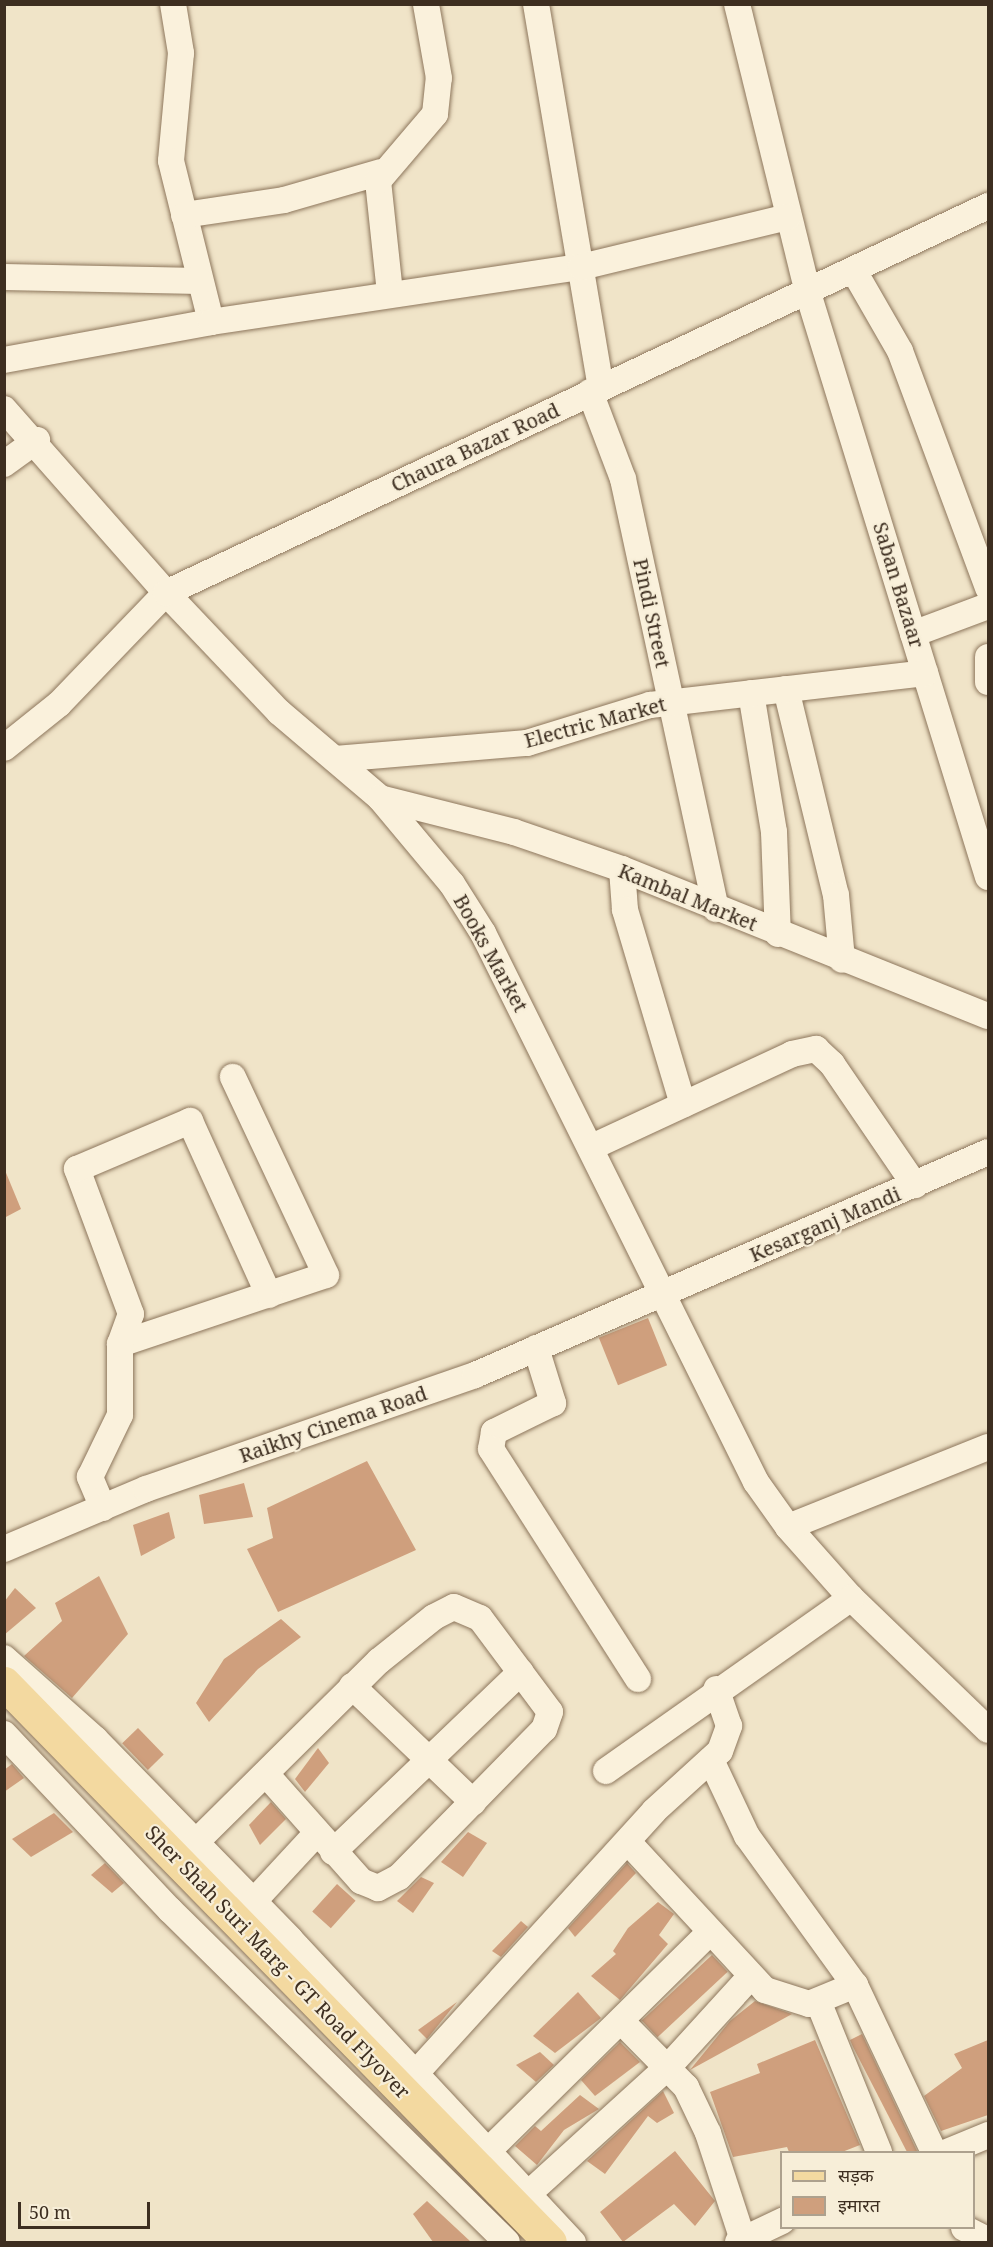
<!DOCTYPE html>
<html>
<head>
<meta charset="utf-8">
<style>
  body { margin:0 }
  #map { position:relative; width:993px; height:2247px; overflow:hidden; background:#f0e4c8; font-family:"Noto Serif","Noto Sans Devanagari",serif }
  div>[style] { position:absolute }
  .building>* { inset:0; background:#cf9f7d; transform-origin:0 0 }
  .roads { filter:drop-shadow(0 0 2px #8d765c) drop-shadow(0 0 2px #8d765c) }
  .minor>* { height:26px; margin:-13px; padding:0 13px; transform-origin:13px; border-radius:13px; background:#faf1dc }
  .major>* { height:33px; margin:-16.5px; padding:0 16.5px; transform-origin:16.5px; border-radius:16.5px; background:#f3d9a0 }
  span { translate:-50% -50%; white-space:nowrap; text-align:center; line-height:1.15; -webkit-text-stroke:4.5px #f7eed8; paint-order:stroke }
  .street-label { font-size:20px; color:#3d2e20 }
  .frame { position:absolute; inset:0; border:6px solid #3d2e20; pointer-events:none }
  .legend { position:absolute; left:780px; top:2151px; width:195px; height:78px; box-sizing:border-box; background:#f7eed8; border:2px solid #ada18e; margin:0; padding:8px 10px; list-style:none; font-size:18px; color:#3d2e20 }
  .legend li { display:flex; align-items:center; gap:12px; height:30px }
  .legend b { width:30px; border:2px solid #ada18e }
  .scale { position:absolute; left:18px; top:2202px; width:132px; height:27px; box-sizing:border-box; border:3px solid #3d2e20; border-top:0; padding-left:8px; font-size:18px; line-height:21px; white-space:nowrap; color:#3d2e20; -webkit-text-stroke:4px #f7eed8; paint-order:stroke }
</style>
</head>
<body>
<div id="map">
  <div class="building">
    <i style="clip-path:polygon(4px 1168px,21px 1209px,4px 1218px)"></i>
    <i style="left:648px;top:1318px;width:51px;height:53px;rotate:68deg"></i>
    <i style="clip-path:polygon(367px 1461px,416px 1550px,278px 1612px,247px 1549px,273px 1538px,267px 1508px)"></i>
    <i style="clip-path:polygon(244px 1483px,253px 1517px,204px 1524px,199px 1495px)"></i>
    <i style="clip-path:polygon(169px 1512px,175px 1538px,141px 1556px,133px 1525px)"></i>
    <i style="clip-path:polygon(99px 1576px,128px 1634px,72px 1698px,24px 1656px,62px 1621px,55px 1603px)"></i>
    <i style="clip-path:polygon(15px 1588px,36px 1608px,4px 1635px,4px 1602px)"></i>
    <i style="clip-path:polygon(281px 1619px,301px 1637px,258px 1669px,209px 1722px,196px 1703px,224px 1659px)"></i>
    <i style="left:138px;top:1728px;width:37px;height:22px;rotate:46deg"></i>
    <i style="clip-path:polygon(318px 1748px,329px 1763px,305px 1792px,295px 1779px)"></i>
    <i style="clip-path:polygon(12px 1764px,24px 1778px,4px 1792px,4px 1770px)"></i>
    <i style="clip-path:polygon(271px 1802px,286px 1819px,260px 1845px,249px 1825px)"></i>
    <i style="clip-path:polygon(54px 1813px,73px 1832px,31px 1857px,12px 1839px)"></i>
    <i style="clip-path:polygon(468px 1832px,487px 1843px,463px 1877px,441px 1862px)"></i>
    <i style="clip-path:polygon(105px 1863px,124px 1883px,112px 1893px,91px 1875px)"></i>
    <i style="clip-path:polygon(627px 1863px,636px 1873px,575px 1937px,568px 1928px)"></i>
    <i style="clip-path:polygon(421px 1877px,434px 1883px,413px 1913px,397px 1901px)"></i>
    <i style="left:337px;top:1884px;width:25px;height:37px;rotate:42deg"></i>
    <i style="clip-path:polygon(658px 1902px,674px 1914px,659px 1935px,668px 1944px,620px 2000px,591px 1976px,616px 1954px,613px 1951px,628px 1928px)"></i>
    <i style="clip-path:polygon(521px 1921px,528px 1927px,501px 1957px,492px 1951px)"></i>
    <i style="left:712px;top:1955px;width:23px;height:96px;rotate:47deg"></i>
    <i style="clip-path:polygon(578px 1992px,601px 2018px,555px 2053px,533px 2036px)"></i>
    <i style="clip-path:polygon(755px 2001px,792px 2014px,690px 2070px,730px 2021px)"></i>
    <i style="clip-path:polygon(457px 2002px,427px 2039px,418px 2030px)"></i>
    <i style="clip-path:polygon(862px 2034px,917px 2151px,907px 2152px,853px 2047px,850px 2040px)"></i>
    <i style="clip-path:polygon(815px 2040px,860px 2145px,842px 2152px,789px 2152px,787px 2147px,733px 2157px,710px 2092px,760px 2073px,757px 2064px)"></i>
    <i style="clip-path:polygon(988px 2040px,988px 2115px,941px 2131px,924px 2096px,962px 2068px,954px 2054px)"></i>
    <i style="clip-path:polygon(620px 2042px,640px 2062px,595px 2096px,581px 2080px)"></i>
    <i style="clip-path:polygon(540px 2052px,554px 2065px,536px 2082px,516px 2065px)"></i>
    <i style="clip-path:polygon(663px 2091px,674px 2113px,657px 2123px,648px 2116px,605px 2174px,587px 2161px)"></i>
    <i style="clip-path:polygon(580px 2095px,599px 2109px,564px 2130px,537px 2165px,515px 2146px,535px 2126px,541px 2131px)"></i>
    <i style="clip-path:polygon(675px 2151px,715px 2201px,695px 2226px,674px 2204px,623px 2242px,600px 2212px)"></i>
    <i style="clip-path:polygon(427px 2201px,471px 2242px,433px 2242px,413px 2214px)"></i>
  </div>
  <div class="roads">
    <div class="minor">
      <i style="left:173px;top:4px;width:50px;rotate:80.7deg"></i>
      <i style="left:181px;top:53px;width:108px;rotate:95.3deg"></i>
      <i style="left:171px;top:161px;width:166px;rotate:76deg"></i>
      <i style="left:536px;top:4px;width:388px;rotate:80.4deg"></i>
      <i style="left:737px;top:4px;width:298px;rotate:76.2deg"></i>
      <i style="left:808px;top:293px;width:611px;rotate:72.87deg"></i>
      <i style="left:184px;top:215px;width:101px;rotate:-8.5deg"></i>
      <i style="left:284px;top:200px;width:101px;rotate:-16.1deg"></i>
      <i style="left:854px;top:271px;width:92px;rotate:60.1deg"></i>
      <i style="left:900px;top:351px;width:253px;rotate:69.6deg"></i>
      <i style="left:4px;top:277px;width:196px;rotate:1.2deg"></i>
      <i style="left:390px;top:293px;width:113px;rotate:-96.1deg"></i>
      <i style="left:378px;top:181px;width:88px;rotate:-49.6deg"></i>
      <i style="left:435px;top:114px;width:36px;rotate:-84deg"></i>
      <i style="left:439px;top:78px;width:75px;rotate:-100deg"></i>
      <i style="left:4px;top:360px;width:210px;rotate:-10.4deg"></i>
      <i style="left:211px;top:322px;width:374px;rotate:-8.5deg"></i>
      <i style="left:581px;top:267px;width:213px;rotate:-13.6deg"></i>
      <i style="left:590px;top:392px;width:93px;rotate:69.2deg"></i>
      <i style="left:623px;top:479px;width:440px;rotate:77.8deg"></i>
      <i style="left:4px;top:409px;width:245px;rotate:48.6deg"></i>
      <i style="left:166px;top:593px;width:164px;rotate:46.5deg"></i>
      <i style="left:279px;top:712px;width:133px;rotate:40.4deg"></i>
      <i style="left:380px;top:798px;width:112px;rotate:50.1deg"></i>
      <i style="left:452px;top:884px;width:58px;rotate:57.7deg"></i>
      <i style="left:483px;top:933px;width:613px;rotate:63.56deg"></i>
      <i style="left:756px;top:1482px;width:55px;rotate:54.6deg"></i>
      <i style="left:788px;top:1527px;width:95px;rotate:48.4deg"></i>
      <i style="left:851px;top:1598px;width:190px;rotate:43.9deg"></i>
      <i style="left:4px;top:464px;width:41px;rotate:-36deg"></i>
      <i style="left:913px;top:634px;width:80px;rotate:-20.5deg"></i>
      <i style="left:988px;top:657px;width:25px;rotate:90deg"></i>
      <i style="left:786px;top:689px;width:212px;rotate:76.4deg"></i>
      <i style="left:836px;top:895px;width:65px;rotate:84.7deg"></i>
      <i style="left:751px;top:693px;width:141px;rotate:80.6deg"></i>
      <i style="left:774px;top:832px;width:102px;rotate:87.8deg"></i>
      <i style="left:4px;top:748px;width:70px;rotate:-38.7deg"></i>
      <i style="left:59px;top:704px;width:154px;rotate:-46.1deg"></i>
      <i style="left:166px;top:593px;width:909px;rotate:-25.21deg"></i>
      <i style="left:335px;top:759px;width:193px;rotate:-4.8deg"></i>
      <i style="left:527px;top:743px;width:129px;rotate:-17.2deg"></i>
      <i style="left:650px;top:705px;width:277px;rotate:-6.6deg"></i>
      <i style="left:380px;top:798px;width:138px;rotate:14.2deg"></i>
      <i style="left:514px;top:832px;width:114px;rotate:18.9deg"></i>
      <i style="left:622px;top:869px;width:394px;rotate:21.9deg"></i>
      <i style="left:622px;top:869px;width:41px;rotate:85.8deg"></i>
      <i style="left:625px;top:910px;width:203px;rotate:73.4deg"></i>
      <i style="left:592px;top:1147px;width:221px;rotate:-24.9deg"></i>
      <i style="left:792px;top:1054px;width:25px;rotate:-12deg"></i>
      <i style="left:816px;top:1049px;width:22px;rotate:43deg"></i>
      <i style="left:832px;top:1064px;width:147px;rotate:55.6deg"></i>
      <i style="left:120px;top:1344px;width:217px;rotate:-18.5deg"></i>
      <i style="left:326px;top:1275px;width:219px;rotate:-115.2deg"></i>
      <i style="left:536px;top:1348px;width:58px;rotate:72.8deg"></i>
      <i style="left:553px;top:1403px;width:66px;rotate:153.8deg"></i>
      <i style="left:494px;top:1432px;width:17px;rotate:100deg"></i>
      <i style="left:491px;top:1449px;width:273px;rotate:57.4deg"></i>
      <i style="left:103px;top:1508px;width:34px;rotate:-113deg"></i>
      <i style="left:90px;top:1477px;width:69px;rotate:-64.2deg"></i>
      <i style="left:120px;top:1415px;width:71px;rotate:-90deg"></i>
      <i style="left:120px;top:1344px;width:32px;rotate:-70deg"></i>
      <i style="left:131px;top:1314px;width:155px;rotate:-110.4deg"></i>
      <i style="left:77px;top:1169px;width:123px;rotate:-23deg"></i>
      <i style="left:190px;top:1121px;width:191px;rotate:65.6deg"></i>
      <i style="left:788px;top:1527px;width:215px;rotate:-21.8deg"></i>
      <i style="left:4px;top:1549px;width:154px;rotate:-22.9deg"></i>
      <i style="left:146px;top:1489px;width:348px;rotate:-19.1deg"></i>
      <i style="left:475px;top:1375px;width:559px;rotate:-23.49deg"></i>
      <i style="left:4px;top:1658px;width:122px;rotate:41.7deg"></i>
      <i style="left:95px;top:1739px;width:279px;rotate:45.7deg"></i>
      <i style="left:290px;top:1939px;width:415px;rotate:47deg"></i>
      <i style="left:352px;top:1686px;width:168px;rotate:43.8deg"></i>
      <i style="left:4px;top:1734px;width:242px;rotate:46.7deg"></i>
      <i style="left:170px;top:1910px;width:473px;rotate:44.6deg"></i>
      <i style="left:711px;top:1760px;width:84px;rotate:64.7deg"></i>
      <i style="left:747px;top:1836px;width:184px;rotate:54.1deg"></i>
      <i style="left:606px;top:1771px;width:300px;rotate:-35.2deg"></i>
      <i style="left:628px;top:1842px;width:202px;rotate:47.2deg"></i>
      <i style="left:765px;top:1990px;width:46px;rotate:17.7deg"></i>
      <i style="left:809px;top:2004px;width:50px;rotate:-22.4deg"></i>
      <i style="left:855px;top:1985px;width:185px;rotate:64.7deg"></i>
      <i style="left:195px;top:1843px;width:259px;rotate:-44.7deg"></i>
      <i style="left:379px;top:1661px;width:70px;rotate:-38.7deg"></i>
      <i style="left:434px;top:1617px;width:22px;rotate:-27deg"></i>
      <i style="left:454px;top:1607px;width:28px;rotate:23deg"></i>
      <i style="left:480px;top:1618px;width:117px;rotate:53.3deg"></i>
      <i style="left:550px;top:1712px;width:18px;rotate:109deg"></i>
      <i style="left:544px;top:1729px;width:207px;rotate:134.4deg"></i>
      <i style="left:399px;top:1877px;width:24px;rotate:152deg"></i>
      <i style="left:378px;top:1888px;width:18px;rotate:-158deg"></i>
      <i style="left:361px;top:1881px;width:142px;rotate:-131.6deg"></i>
      <i style="left:333px;top:1852px;width:260px;rotate:-43.8deg"></i>
      <i style="left:253px;top:1902px;width:93px;rotate:-47.2deg"></i>
      <i style="left:818px;top:2001px;width:163px;rotate:68deg"></i>
      <i style="left:623px;top:2023px;width:90px;rotate:45.5deg"></i>
      <i style="left:686px;top:2087px;width:51px;rotate:64.4deg"></i>
      <i style="left:708px;top:2133px;width:113px;rotate:71.9deg"></i>
      <i style="left:415px;top:2074px;width:355px;rotate:-47.7deg"></i>
      <i style="left:654px;top:1811px;width:89px;rotate:-42.3deg"></i>
      <i style="left:720px;top:1751px;width:27px;rotate:-70deg"></i>
      <i style="left:729px;top:1726px;width:39px;rotate:-109deg"></i>
      <i style="left:487px;top:2152px;width:310px;rotate:-44.6deg"></i>
      <i style="left:947px;top:2152px;width:44px;rotate:-22.5deg"></i>
      <i style="left:527px;top:2195px;width:193px;rotate:-42.3deg"></i>
      <i style="left:670px;top:2065px;width:120px;rotate:-47.7deg"></i>
      <i style="left:964px;top:2228px;width:27px;rotate:27deg"></i>
      <i style="left:738px;top:2242px;width:49px;rotate:-25.5deg"></i>
    </div>
    <div class="major">
      <i style="left:4px;top:1683px;width:781px;rotate:45.67deg"></i>
    </div>
  </div>
  <div class="street-label">
    <span style="left:475px;top:447px;rotate:-25deg">Chaura Bazar Road</span>
    <span style="left:899px;top:585px;rotate:73deg">Saban Bazaar</span>
    <span style="left:652px;top:613px;rotate:78deg">Pindi Street</span>
    <span style="left:595px;top:722px;rotate:-15deg">Electric Market</span>
    <span style="left:688px;top:897px;rotate:22deg">Kambal Market</span>
    <span style="left:491px;top:953px;rotate:61deg">Books Market</span>
    <span style="left:825px;top:1224px;rotate:-23deg">Kesarganj Mandi</span>
    <span style="left:333px;top:1424px;rotate:-19deg">Raikhy Cinema Road</span>
    <span style="left:278px;top:1962px;rotate:46deg">Sher Shah Suri Marg - GT Road Flyover</span>
  </div>
  <div class="frame"></div>
  <ul class="legend">
  <li><b style="height:8px;background:#f3d9a0"></b>सड़क</li>
  <li><b style="height:16px;background:#cf9f7d"></b>इमारत</li>
  </ul>
  <div class="scale">50 m</div>
</div>
</body>
</html>
